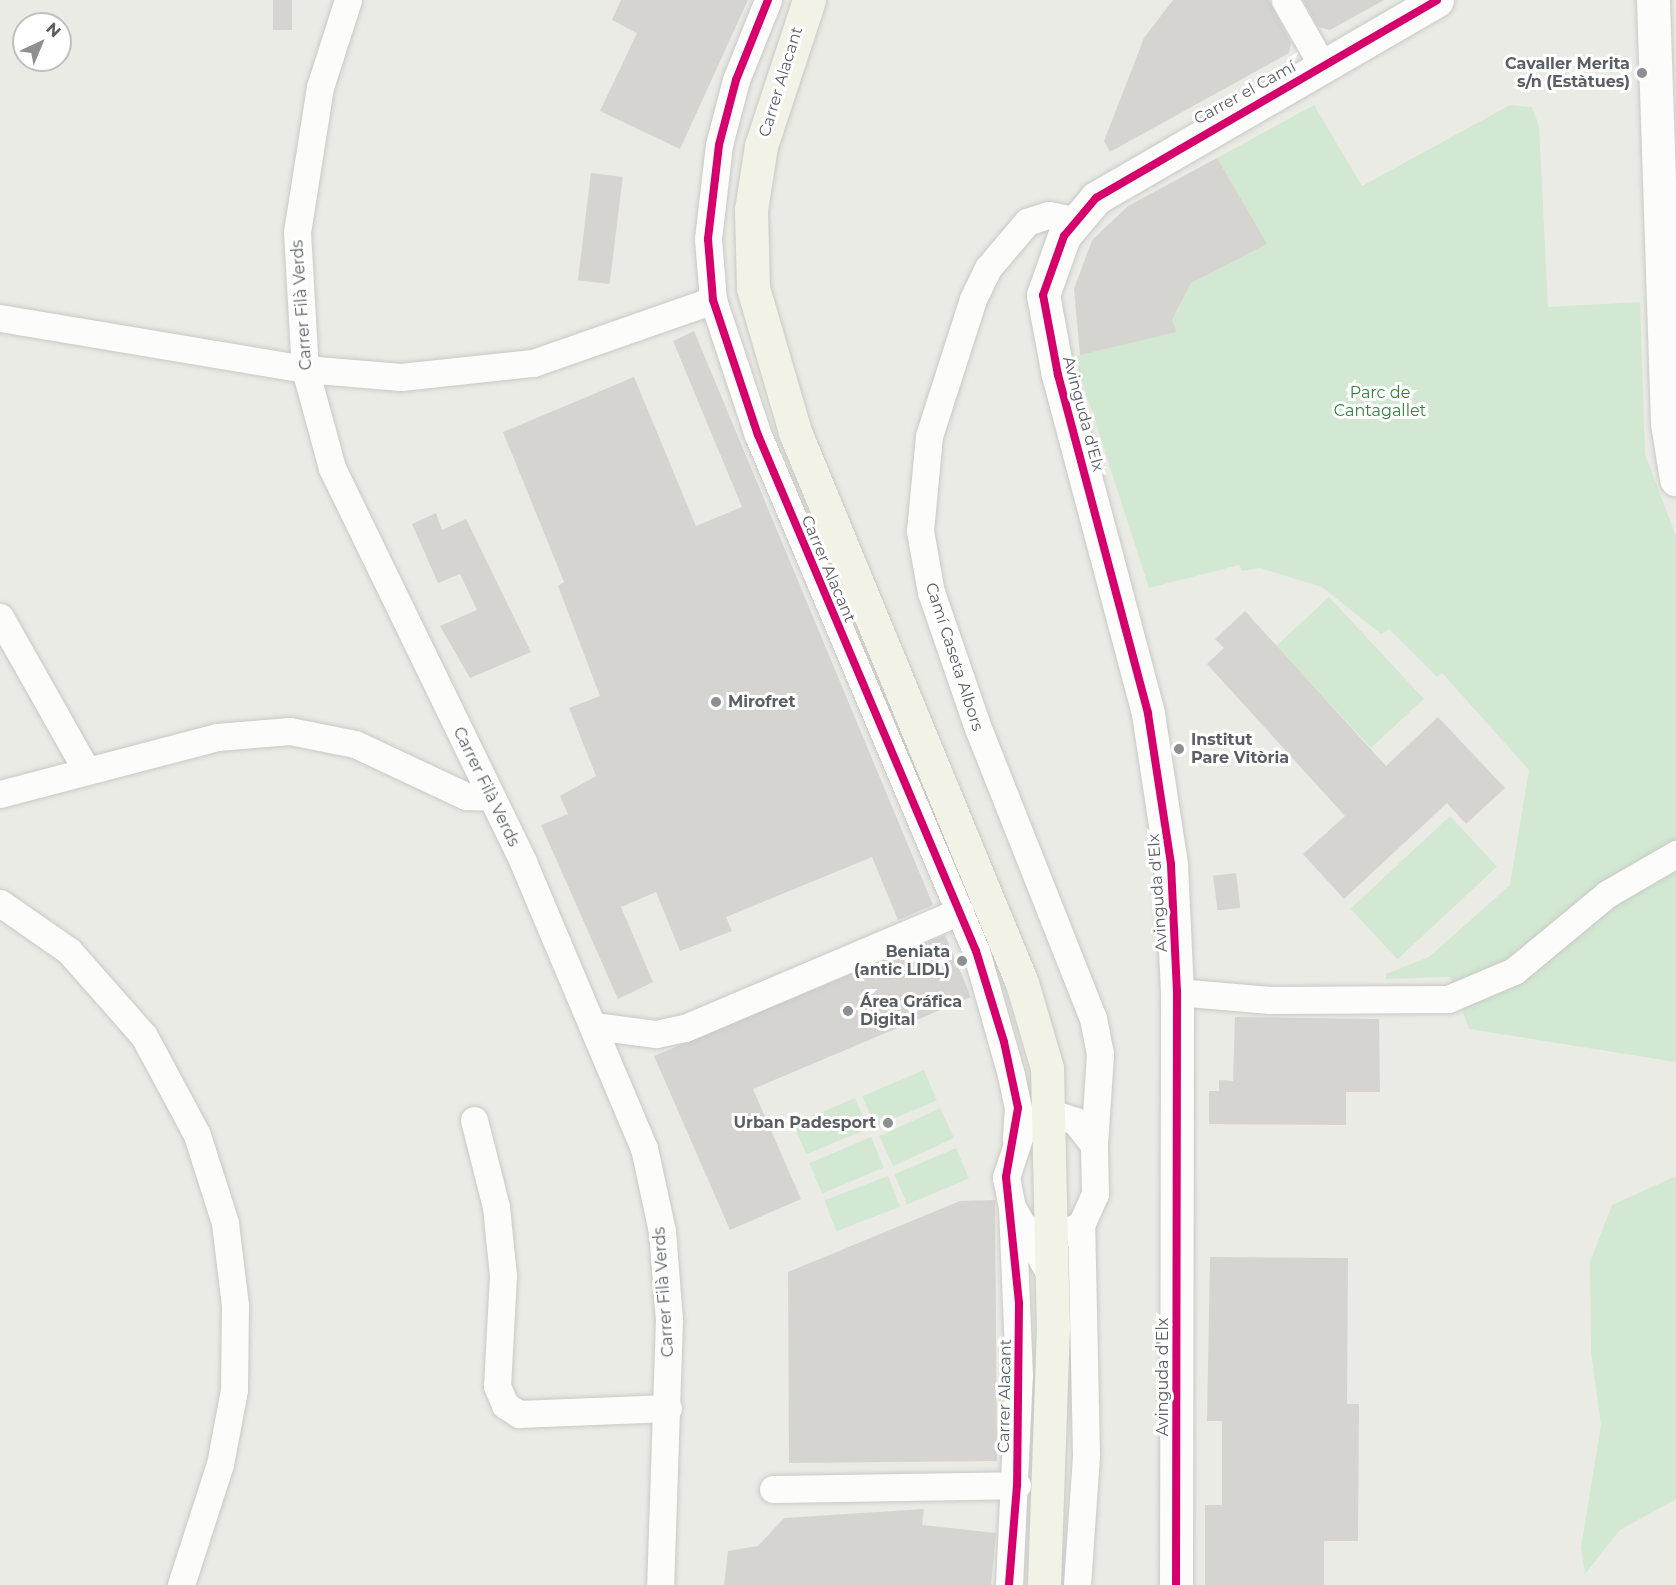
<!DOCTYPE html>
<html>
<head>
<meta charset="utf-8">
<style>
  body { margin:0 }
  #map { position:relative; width:1676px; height:1585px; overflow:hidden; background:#ebebe5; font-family:Montserrat,sans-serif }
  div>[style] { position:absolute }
  .green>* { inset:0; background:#d2e8d2; transform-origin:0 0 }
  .building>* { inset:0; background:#d5d4d0; transform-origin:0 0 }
  .roads { filter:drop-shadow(0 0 2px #c8c9c7) drop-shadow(0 0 2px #c8c9c7) }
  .street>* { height:27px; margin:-13.5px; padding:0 13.5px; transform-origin:13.5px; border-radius:13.5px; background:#fcfcfb }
  .secondary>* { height:33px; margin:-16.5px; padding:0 16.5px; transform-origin:16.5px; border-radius:16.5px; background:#fcfcfb }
  .primary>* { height:33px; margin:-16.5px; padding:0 16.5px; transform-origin:16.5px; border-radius:16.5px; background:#f2f2e7 }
  .cycleway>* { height:8px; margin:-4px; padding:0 4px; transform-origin:4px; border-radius:4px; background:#d6006c }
  .dots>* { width:16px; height:16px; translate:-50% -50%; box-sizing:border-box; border:3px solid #fff; border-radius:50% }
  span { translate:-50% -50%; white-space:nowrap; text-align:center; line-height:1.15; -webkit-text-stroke:6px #fff; paint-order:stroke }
  .poi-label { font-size:16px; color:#5b5e64; font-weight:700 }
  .right { translate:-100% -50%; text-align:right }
  .left { translate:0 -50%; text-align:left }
  .street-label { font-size:16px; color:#5b5e64 }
  .park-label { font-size:16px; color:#32833f }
  .north { position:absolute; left:12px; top:12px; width:60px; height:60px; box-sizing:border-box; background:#fff; border:2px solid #bdbfc1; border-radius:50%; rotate:44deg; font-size:16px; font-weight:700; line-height:24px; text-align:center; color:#5b5e64 }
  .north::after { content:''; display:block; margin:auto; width:21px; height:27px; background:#8d8f91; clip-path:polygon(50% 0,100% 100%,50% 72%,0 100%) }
</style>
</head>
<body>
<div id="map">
  <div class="green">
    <i style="clip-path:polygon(1314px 105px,1362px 186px,1510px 105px,1532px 107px,1539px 126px,1548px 307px,1640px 302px,1645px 454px,1676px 536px,1676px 1062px,1469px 1029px,1450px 977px,1386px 979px,1386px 974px,1429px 957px,1510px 885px,1529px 770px,1442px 673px,1437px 677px,1389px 629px,1381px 634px,1322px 587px,1260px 568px,1242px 571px,1239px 565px,1149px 588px,1074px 356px,1177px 332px,1172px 320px,1191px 283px,1266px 244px,1217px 158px)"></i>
    <i style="left:1329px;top:597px;width:139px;height:72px;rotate:47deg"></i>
    <i style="left:1450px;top:816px;width:69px;height:136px;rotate:47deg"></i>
    <i style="left:924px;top:1070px;width:33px;height:67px;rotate:67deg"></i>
    <i style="left:855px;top:1098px;width:33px;height:67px;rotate:67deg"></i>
    <i style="left:940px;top:1108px;width:33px;height:67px;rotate:65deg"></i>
    <i style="left:871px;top:1137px;width:33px;height:67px;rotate:67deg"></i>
    <i style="left:956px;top:1148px;width:33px;height:67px;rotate:67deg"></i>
    <i style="left:888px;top:1176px;width:33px;height:68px;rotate:69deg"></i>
    <i style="clip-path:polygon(1676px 1176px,1676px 1499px,1620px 1530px,1585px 1574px,1581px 1548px,1601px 1425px,1591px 1352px,1590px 1262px,1612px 1205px)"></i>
  </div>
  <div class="building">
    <i style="left:273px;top:0;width:19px;height:30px"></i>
    <i style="clip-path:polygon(621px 0,748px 0,680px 149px,600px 111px,637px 33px,612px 20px)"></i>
    <i style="clip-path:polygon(1173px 0,1269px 0,1291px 43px,1289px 53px,1110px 152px,1104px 141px,1144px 38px)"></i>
    <i style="clip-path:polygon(1303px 0,1384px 0,1330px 30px,1318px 27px)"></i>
    <i style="clip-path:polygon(1217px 158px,1267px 244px,1191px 283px,1172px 320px,1177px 332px,1080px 355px,1074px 289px,1092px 240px,1128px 206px)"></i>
    <i style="left:591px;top:173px;width:32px;height:108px;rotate:7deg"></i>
    <i style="clip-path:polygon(694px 331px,933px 905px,898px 920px,872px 857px,726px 917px,732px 931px,680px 951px,656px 892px,621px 907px,653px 982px,618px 999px,541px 825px,568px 814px,560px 796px,596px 776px,569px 708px,600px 696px,558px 586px,564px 582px,503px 432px,634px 377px,696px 526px,742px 507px,673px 341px)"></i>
    <i style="clip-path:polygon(436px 513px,442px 530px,466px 519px,531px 652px,470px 678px,440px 626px,477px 610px,460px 574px,438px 583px,412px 524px)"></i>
    <i style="clip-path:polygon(1245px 611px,1386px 766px,1438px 717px,1505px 788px,1466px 824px,1447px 803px,1344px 899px,1303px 854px,1345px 816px,1207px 664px,1224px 648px,1215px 639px)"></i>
    <i style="left:1236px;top:873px;width:35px;height:23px;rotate:83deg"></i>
    <i style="clip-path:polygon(945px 935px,971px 997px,753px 1089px,801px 1199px,730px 1230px,654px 1056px)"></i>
    <i style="clip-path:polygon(1235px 1017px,1379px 1019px,1380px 1092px,1346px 1092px,1346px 1125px,1209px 1124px,1209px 1091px,1219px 1091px,1219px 1080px,1233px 1081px)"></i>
    <i style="clip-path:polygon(995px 1200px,997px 1461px,789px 1463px,788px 1272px,960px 1201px)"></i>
    <i style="clip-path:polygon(1210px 1257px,1348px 1258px,1347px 1404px,1359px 1404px,1358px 1541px,1324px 1541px,1324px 1585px,1205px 1585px,1205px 1505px,1222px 1505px,1222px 1421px,1207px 1421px)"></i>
    <i style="clip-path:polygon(924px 1509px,922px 1525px,996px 1533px,991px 1585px,724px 1585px,728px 1551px,758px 1546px,784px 1518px)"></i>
  </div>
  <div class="roads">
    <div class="street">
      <i style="left:348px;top:0;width:91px;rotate:107.8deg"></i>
      <i style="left:320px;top:87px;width:147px;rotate:99deg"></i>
      <i style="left:297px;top:232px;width:137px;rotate:86.7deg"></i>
      <i style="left:305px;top:369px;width:103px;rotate:74.7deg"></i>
      <i style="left:332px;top:468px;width:438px;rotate:64.1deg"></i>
      <i style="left:523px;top:862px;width:311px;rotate:67.1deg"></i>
      <i style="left:644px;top:1148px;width:85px;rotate:77.8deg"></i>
      <i style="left:662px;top:1231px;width:88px;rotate:85.5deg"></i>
      <i style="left:669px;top:1319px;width:266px;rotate:91.9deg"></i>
      <i style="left:768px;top:0;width:86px;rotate:111.8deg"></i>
      <i style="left:736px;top:80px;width:67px;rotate:104.7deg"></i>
      <i style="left:719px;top:145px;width:95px;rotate:96.7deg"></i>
      <i style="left:708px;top:239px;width:61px;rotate:85.3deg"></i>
      <i style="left:713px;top:300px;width:142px;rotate:71.6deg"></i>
      <i style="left:758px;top:435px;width:560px;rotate:67.1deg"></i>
      <i style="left:976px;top:951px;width:129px;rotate:74.2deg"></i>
      <i style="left:1011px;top:1075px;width:34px;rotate:78deg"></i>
      <i style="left:1018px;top:1108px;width:31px;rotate:94deg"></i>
      <i style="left:1285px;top:0;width:75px;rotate:60.4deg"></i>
      <i style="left:1074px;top:220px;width:26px;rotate:-169deg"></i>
      <i style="left:1048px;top:215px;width:22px;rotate:162deg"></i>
      <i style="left:1027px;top:222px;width:60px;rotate:130.3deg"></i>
      <i style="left:988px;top:268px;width:34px;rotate:116deg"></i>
      <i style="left:973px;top:299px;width:144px;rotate:107.8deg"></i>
      <i style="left:929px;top:436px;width:95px;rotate:95.4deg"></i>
      <i style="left:920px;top:531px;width:62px;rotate:79.8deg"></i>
      <i style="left:931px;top:592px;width:139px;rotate:71deg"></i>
      <i style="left:976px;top:723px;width:317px;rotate:68.4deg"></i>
      <i style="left:1093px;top:1018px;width:37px;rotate:79deg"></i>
      <i style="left:1100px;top:1054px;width:91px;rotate:93.8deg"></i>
      <i style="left:0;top:318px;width:309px;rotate:9.5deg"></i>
      <i style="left:305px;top:369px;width:96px;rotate:4.8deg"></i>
      <i style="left:401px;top:377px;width:133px;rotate:-6.1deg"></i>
      <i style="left:533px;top:363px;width:191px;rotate:-19.3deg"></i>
      <i style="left:0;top:617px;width:173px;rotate:60.6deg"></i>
      <i style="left:0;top:794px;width:224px;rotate:-14.7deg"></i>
      <i style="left:217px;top:737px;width:73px;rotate:-4.7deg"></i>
      <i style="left:290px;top:731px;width:66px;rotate:11.3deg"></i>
      <i style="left:355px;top:744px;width:123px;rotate:25.1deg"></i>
      <i style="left:466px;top:796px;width:25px;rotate:2deg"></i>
      <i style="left:0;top:903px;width:84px;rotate:34.8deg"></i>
      <i style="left:69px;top:951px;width:113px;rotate:48.6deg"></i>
      <i style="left:144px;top:1036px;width:112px;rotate:61.8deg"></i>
      <i style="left:197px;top:1135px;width:92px;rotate:72.3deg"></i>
      <i style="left:225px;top:1223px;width:84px;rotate:83.1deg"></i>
      <i style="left:235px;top:1306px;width:84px;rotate:90.7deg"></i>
      <i style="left:234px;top:1390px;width:75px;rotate:100.7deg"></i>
      <i style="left:220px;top:1464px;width:127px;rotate:107.9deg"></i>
      <i style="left:1177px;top:992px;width:93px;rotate:4.9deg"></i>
      <i style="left:1270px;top:1000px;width:178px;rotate:-0.3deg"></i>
      <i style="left:1448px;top:999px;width:72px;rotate:-23deg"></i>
      <i style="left:1514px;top:971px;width:121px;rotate:-39.6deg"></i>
      <i style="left:1607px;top:894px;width:80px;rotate:-30.1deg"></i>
      <i style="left:594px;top:1026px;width:63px;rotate:7.4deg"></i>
      <i style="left:656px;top:1034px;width:30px;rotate:-12deg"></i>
      <i style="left:685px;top:1028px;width:299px;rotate:-23deg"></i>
      <i style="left:474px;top:1120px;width:90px;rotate:75.8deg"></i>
      <i style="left:496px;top:1207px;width:69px;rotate:84.2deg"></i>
      <i style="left:503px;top:1276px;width:110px;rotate:93.1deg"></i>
      <i style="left:497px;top:1386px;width:21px;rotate:67deg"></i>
      <i style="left:505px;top:1405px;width:17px;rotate:33deg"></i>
      <i style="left:519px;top:1414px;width:149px;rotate:-2.3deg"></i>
      <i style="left:1030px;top:1229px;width:24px;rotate:19deg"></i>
      <i style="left:1053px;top:1237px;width:30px;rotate:-23deg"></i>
      <i style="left:1081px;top:1225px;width:34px;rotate:-66deg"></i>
      <i style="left:1095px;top:1194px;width:49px;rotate:-91.2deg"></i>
      <i style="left:1094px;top:1145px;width:31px;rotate:-128deg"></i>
      <i style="left:1075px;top:1121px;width:24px;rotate:-161deg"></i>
      <i style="left:1052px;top:1113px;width:34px;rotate:152deg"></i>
      <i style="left:1022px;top:1129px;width:51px;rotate:108.4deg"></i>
      <i style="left:1006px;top:1177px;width:31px;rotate:79deg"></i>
      <i style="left:1012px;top:1207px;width:75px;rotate:60.4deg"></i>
      <i style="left:773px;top:1489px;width:244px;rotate:-0.9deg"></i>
      <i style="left:1009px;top:1585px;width:210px;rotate:-87.3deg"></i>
      <i style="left:1019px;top:1375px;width:168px;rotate:-92.4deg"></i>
      <i style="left:1077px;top:1585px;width:130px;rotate:-86deg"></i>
      <i style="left:1086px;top:1455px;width:230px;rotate:-91.2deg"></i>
    </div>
    <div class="secondary">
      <i style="left:1653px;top:0;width:423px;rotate:88.1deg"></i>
      <i style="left:1667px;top:423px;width:57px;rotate:80.9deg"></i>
      <i style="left:1176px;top:1585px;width:593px;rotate:-89.9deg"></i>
      <i style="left:1177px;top:992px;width:128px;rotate:-92.7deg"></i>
      <i style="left:1171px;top:864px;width:153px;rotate:-98.7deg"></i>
      <i style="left:1148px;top:713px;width:350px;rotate:-104.9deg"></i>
      <i style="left:1058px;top:375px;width:81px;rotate:-100.6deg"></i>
      <i style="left:1043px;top:295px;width:63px;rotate:-70.4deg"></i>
      <i style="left:1064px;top:236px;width:50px;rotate:-49.9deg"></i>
      <i style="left:1096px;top:198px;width:394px;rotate:-30.1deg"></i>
    </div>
    <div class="primary">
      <i style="left:809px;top:0;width:154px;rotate:108.2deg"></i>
      <i style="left:761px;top:146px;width:65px;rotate:98.9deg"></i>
      <i style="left:751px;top:210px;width:78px;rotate:88.5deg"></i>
      <i style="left:753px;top:288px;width:150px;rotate:73.7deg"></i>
      <i style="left:795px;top:432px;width:596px;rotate:67.61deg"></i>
      <i style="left:1022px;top:983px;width:89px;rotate:73.6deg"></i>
      <i style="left:1047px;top:1068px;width:258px;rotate:88.7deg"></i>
      <i style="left:1053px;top:1326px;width:259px;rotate:92deg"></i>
    </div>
  </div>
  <div class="cycleway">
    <i style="left:768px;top:0;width:86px;rotate:111.8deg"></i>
    <i style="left:736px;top:80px;width:67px;rotate:104.7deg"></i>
    <i style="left:719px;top:145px;width:95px;rotate:96.7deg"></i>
    <i style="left:708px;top:239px;width:61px;rotate:85.3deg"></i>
    <i style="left:713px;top:300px;width:142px;rotate:71.6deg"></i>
    <i style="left:758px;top:435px;width:560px;rotate:67.1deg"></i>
    <i style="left:976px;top:951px;width:95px;rotate:72.9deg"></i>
    <i style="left:1004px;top:1042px;width:67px;rotate:78deg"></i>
    <i style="left:1018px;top:1108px;width:70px;rotate:99.9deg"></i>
    <i style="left:1006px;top:1177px;width:127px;rotate:84.1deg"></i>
    <i style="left:1019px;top:1303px;width:182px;rotate:90.6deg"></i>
    <i style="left:1017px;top:1485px;width:100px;rotate:94.6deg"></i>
    <i style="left:1176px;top:1585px;width:593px;rotate:-89.9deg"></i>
    <i style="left:1177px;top:992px;width:128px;rotate:-92.7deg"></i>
    <i style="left:1171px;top:864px;width:153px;rotate:-98.7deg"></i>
    <i style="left:1148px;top:713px;width:350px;rotate:-104.9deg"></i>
    <i style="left:1058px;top:375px;width:81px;rotate:-100.6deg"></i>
    <i style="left:1043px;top:295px;width:63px;rotate:-70.4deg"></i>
    <i style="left:1064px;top:236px;width:50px;rotate:-49.9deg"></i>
    <i style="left:1096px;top:198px;width:394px;rotate:-30.1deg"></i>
  </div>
  <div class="dots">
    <i style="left:1642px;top:73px;background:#8d8f91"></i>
    <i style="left:716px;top:702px;background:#8d8f91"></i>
    <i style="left:1179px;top:749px;background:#8d8f91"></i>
    <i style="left:962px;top:961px;background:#8d8f91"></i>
    <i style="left:848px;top:1011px;background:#8d8f91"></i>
    <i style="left:888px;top:1123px;background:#8d8f91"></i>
  </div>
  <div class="poi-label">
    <span class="right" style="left:1630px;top:73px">Cavaller Merita<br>s/n (Estàtues)</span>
    <span class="left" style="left:728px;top:702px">Mirofret</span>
    <span class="left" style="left:1191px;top:749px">Institut<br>Pare Vitòria</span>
    <span class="right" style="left:950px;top:961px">Beniata<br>(antic LIDL)</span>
    <span class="left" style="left:860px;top:1011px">Área Gráfica<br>Digital</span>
    <span class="right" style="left:876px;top:1123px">Urban Padesport</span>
  </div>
  <div class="street-label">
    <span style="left:781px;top:82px;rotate:-73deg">Carrer Alacant</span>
    <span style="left:1245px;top:93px;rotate:-29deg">Carrer el Camí</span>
    <span style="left:302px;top:305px;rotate:-94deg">Carrer Filà Verds</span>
    <span style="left:1083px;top:414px;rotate:75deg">Avinguda d'Elx</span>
    <span style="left:828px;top:569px;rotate:67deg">Carrer Alacant</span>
    <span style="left:954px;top:657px;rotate:72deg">Camí Caseta Albors</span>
    <span style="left:486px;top:787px;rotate:64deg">Carrer Filà Verds</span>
    <span style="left:1158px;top:893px;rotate:-94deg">Avinguda d'Elx</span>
    <span style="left:664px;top:1292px;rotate:-94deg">Carrer Filà Verds</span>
    <span style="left:1163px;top:1377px;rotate:-90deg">Avinguda d'Elx</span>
    <span style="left:1005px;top:1396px;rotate:-89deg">Carrer Alacant</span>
  </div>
  <div class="park-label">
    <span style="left:1380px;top:402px">Parc de<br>Cantagallet</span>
  </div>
  <div class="north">N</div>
</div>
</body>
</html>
